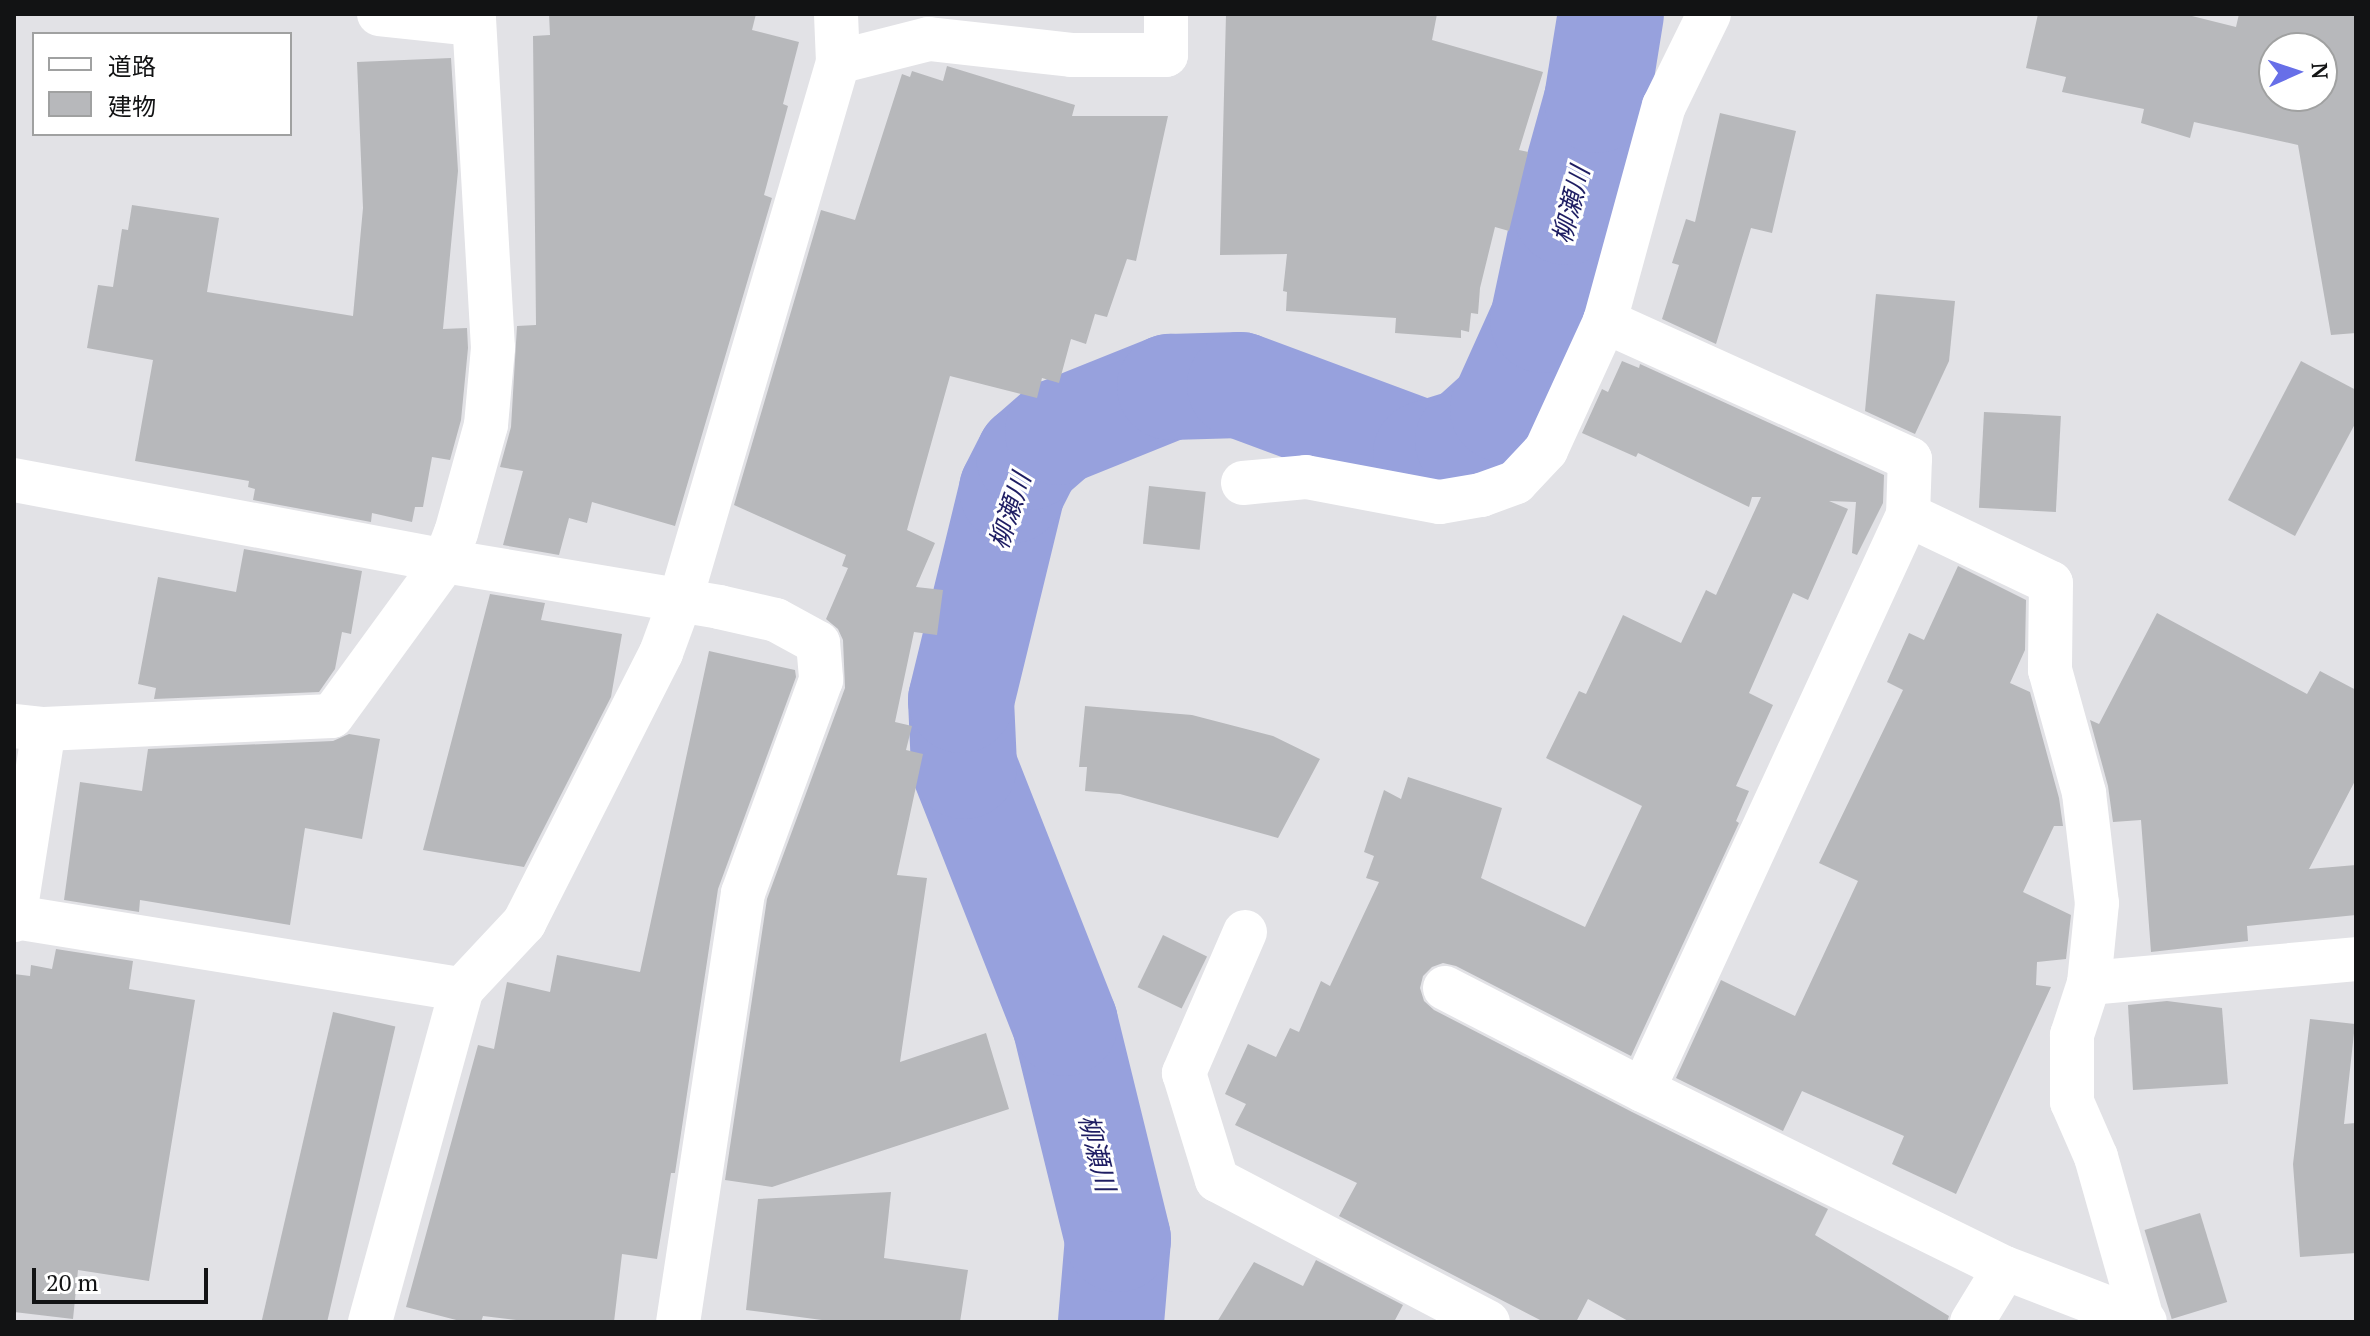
<!DOCTYPE html>
<html>
<head>
<meta charset="utf-8">
<style>
  body { margin:0 }
  #map { position:relative; width:2370px; height:1336px; overflow:hidden; background:#e2e2e6; font-family:"PT Serif","Noto Sans JP",serif }
  div>[style] { position:absolute }
  .river>* { height:106px; margin:-53px; padding:0 53px; transform-origin:53px; border-radius:53px; background:#97a1dd }
  .building>* { inset:0; background:#b7b8bb; transform-origin:0 0 }
  .street>* { height:44px; margin:-22px; padding:0 22px; transform-origin:22px; border-radius:22px; background:#fff }
  span { translate:-50% -50%; white-space:nowrap; text-align:center; line-height:1.15; -webkit-text-stroke:6px #fff; paint-order:stroke }
  .water-label { font-size:26px; color:#1e1d62; font-style:italic }
  .frame { position:absolute; inset:0; border:16px solid #121314; pointer-events:none }
  .legend { position:absolute; left:32px; top:32px; width:260px; height:104px; box-sizing:border-box; background:#fff; border:2px solid #a0a1a1; margin:0; padding:10px 14px; list-style:none; font-size:24px; color:#121314 }
  .legend li { display:flex; align-items:center; gap:16px; height:40px }
  .legend b { width:40px; border:2px solid #a0a1a1 }
  .north { position:absolute; left:2258px; top:32px; width:80px; height:80px; box-sizing:border-box; background:#fff; border:2px solid #a0a1a1; border-radius:50%; rotate:87deg; font-size:22px; font-weight:700; line-height:32px; text-align:center; color:#121314 }
  .north::after { content:''; display:block; margin:auto; width:28px; height:36px; background:#676fe8; clip-path:polygon(50% 0,100% 100%,50% 72%,0 100%) }
  .scale { position:absolute; left:32px; top:1268px; width:176px; height:36px; box-sizing:border-box; border:4px solid #121314; border-top:0; padding-left:10px; font-size:24px; line-height:28px; white-space:nowrap; color:#121314; -webkit-text-stroke:6px #fff; paint-order:stroke }
</style>
</head>
<body>
<div id="map">
  <div class="river">
    <i style="left:1111px;top:1322px;width:83px;rotate:-85.2deg"></i>
    <i style="left:1118px;top:1239px;width:222px;rotate:-103.8deg"></i>
    <i style="left:1065px;top:1023px;width:276px;rotate:-111.5deg"></i>
    <i style="left:964px;top:766px;width:66px;rotate:-92.6deg"></i>
    <i style="left:961px;top:700px;width:216px;rotate:-76.3deg"></i>
    <i style="left:1012px;top:490px;width:37px;rotate:-63deg"></i>
    <i style="left:1029px;top:457px;width:38px;rotate:-41deg"></i>
    <i style="left:1058px;top:432px;width:121px;rotate:-21.9deg"></i>
    <i style="left:1170px;top:387px;width:70px;rotate:-1.6deg"></i>
    <i style="left:1240px;top:385px;width:198px;rotate:20.4deg"></i>
    <i style="left:1426px;top:454px;width:44px;rotate:-17.2deg"></i>
    <i style="left:1468px;top:441px;width:47px;rotate:-42.4deg"></i>
    <i style="left:1503px;top:409px;width:98px;rotate:-65.8deg"></i>
    <i style="left:1543px;top:320px;width:110px;rotate:-78deg"></i>
    <i style="left:1566px;top:212px;width:116px;rotate:-74.5deg"></i>
    <i style="left:1597px;top:100px;width:87px;rotate:-80.8deg"></i>
  </div>
  <div class="building">
    <i style="clip-path:polygon(549px 14px,756px 14px,752px 30px,799px 42px,783px 104px,788px 106px,764px 195px,772px 198px,675px 526px,592px 502px,587px 523px,569px 518px,559px 555px,503px 545px,523px 471px,500px 467px,511px 427px,517px 326px,536px 325px,533px 36px,550px 35px)"></i>
    <i style="clip-path:polygon(1226px 14px,1437px 14px,1432px 40px,1543px 72px,1519px 150px,1528px 152px,1509px 231px,1495px 227px,1480px 288px,1478px 314px,1471px 313px,1469px 332px,1461px 330px,1461px 338px,1395px 333px,1396px 318px,1286px 311px,1287px 292px,1283px 291px,1287px 254px,1220px 255px)"></i>
    <i style="clip-path:polygon(evenodd,2038px 14px,2184px 14px,2236px 27px,2239px 14px,2356px 14px,2356px 333px,2331px 335px,2298px 145px,2194px 122px,2190px 138px,2141px 123px,2144px 109px,2062px 92px,2066px 77px,2026px 68px,2038px 14px,2274px 48px,2322px 48px,2322px 96px,2274px 96px,2274px 48px)"></i>
    <i style="clip-path:polygon(451px 58px,458px 171px,443px 329px,467px 328px,468px 348px,461px 420px,450px 460px,432px 457px,423px 507px,415px 507px,412px 522px,372px 513px,371px 522px,253px 500px,255px 489px,248px 487px,249px 481px,135px 461px,153px 360px,87px 348px,98px 285px,113px 287px,122px 229px,128px 230px,132px 205px,219px 218px,207px 292px,353px 316px,363px 208px,357px 62px)"></i>
    <i style="clip-path:polygon(947px 66px,1075px 105px,1072px 116px,1168px 116px,1136px 261px,1127px 259px,1107px 317px,1095px 314px,1086px 344px,1071px 339px,1059px 383px,1042px 378px,1037px 398px,950px 376px,907px 530px,935px 543px,916px 587px,943px 590px,937px 635px,914px 632px,895px 722px,912px 726px,906px 750px,923px 754px,897px 875px,927px 878px,900px 1062px,986px 1033px,1009px 1109px,772px 1187px,725px 1180px,767px 899px,845px 688px,843px 640px,838px 629px,826px 619px,848px 568px,842px 566px,846px 555px,734px 505px,821px 210px,855px 220px,902px 74px,910px 77px,912px 71px,943px 81px)"></i>
    <i style="clip-path:polygon(1720px 113px,1796px 131px,1772px 233px,1751px 228px,1716px 344px,1662px 319px,1679px 265px,1672px 263px,1686px 219px,1695px 222px)"></i>
    <i style="clip-path:polygon(1876px 294px,1955px 301px,1949px 361px,1915px 434px,1865px 411px)"></i>
    <i style="clip-path:polygon(1622px 361px,1639px 368px,1640px 364px,1884px 475px,1883px 503px,1857px 555px,1852px 553px,1856px 502px,1829px 501px,1848px 509px,1808px 600px,1793px 593px,1749px 693px,1773px 705px,1736px 786px,1749px 791px,1736px 821px,1739px 823px,1631px 1056px,1456px 966px,1443px 963px,1432px 967px,1423px 976px,1420px 988px,1424px 1001px,1434px 1010px,1632px 1112px,1828px 1209px,1815px 1235px,1949px 1316px,1947px 1322px,1630px 1322px,1588px 1299px,1576px 1322px,1544px 1322px,1339px 1216px,1357px 1183px,1235px 1125px,1246px 1104px,1225px 1094px,1248px 1044px,1276px 1057px,1290px 1028px,1299px 1032px,1321px 981px,1330px 986px,1379px 882px,1366px 878px,1374px 856px,1364px 852px,1384px 790px,1401px 799px,1408px 777px,1502px 808px,1481px 878px,1585px 927px,1642px 806px,1546px 758px,1579px 691px,1586px 694px,1623px 615px,1681px 643px,1706px 590px,1716px 595px,1761px 497px,1752px 497px,1749px 507px,1638px 453px,1636px 457px,1582px 433px,1602px 389px,1608px 392px)"></i>
    <i style="clip-path:polygon(2301px 361px,2356px 390px,2356px 422px,2295px 536px,2228px 500px)"></i>
    <i style="left:1984px;top:412px;width:77px;height:96px;rotate:3deg"></i>
    <i style="left:1149px;top:486px;width:57px;height:58px;rotate:6deg"></i>
    <i style="clip-path:polygon(244px 549px,362px 571px,351px 634px,342px 632px,335px 669px,319px 692px,154px 699px,156px 688px,138px 684px,158px 577px,236px 592px)"></i>
    <i style="clip-path:polygon(1958px 566px,2026px 600px,2025px 650px,2010px 683px,2030px 692px,2059px 798px,2063px 826px,2054px 826px,2023px 892px,2071px 915px,2066px 959px,2037px 962px,2036px 985px,2051px 987px,1956px 1194px,1892px 1164px,1904px 1136px,1802px 1091px,1783px 1131px,1676px 1078px,1721px 980px,1795px 1016px,1858px 881px,1819px 863px,1903px 690px,1887px 682px,1909px 633px,1924px 640px)"></i>
    <i style="clip-path:polygon(490px 594px,545px 603px,541px 620px,622px 634px,611px 697px,524px 867px,423px 850px)"></i>
    <i style="clip-path:polygon(2157px 613px,2307px 694px,2320px 671px,2356px 690px,2356px 779px,2309px 869px,2356px 865px,2356px 915px,2247px 926px,2248px 941px,2151px 952px,2141px 820px,2113px 822px,2108px 786px,2090px 720px,2099px 724px)"></i>
    <i style="clip-path:polygon(709px 651px,795px 670px,796px 677px,718px 889px,675px 1173px,671px 1173px,657px 1259px,622px 1254px,614px 1322px,532px 1322px,483px 1316px,481px 1322px,464px 1322px,406px 1307px,478px 1045px,494px 1049px,507px 982px,550px 992px,557px 955px,640px 972px)"></i>
    <i style="clip-path:polygon(1085px 706px,1192px 715px,1273px 736px,1320px 759px,1278px 838px,1120px 794px,1085px 791px,1087px 767px,1079px 767px)"></i>
    <i style="clip-path:polygon(349px 734px,380px 739px,362px 839px,305px 828px,290px 925px,140px 900px,139px 912px,64px 900px,80px 782px,142px 791px,148px 749px,333px 741px)"></i>
    <i style="left:1163px;top:935px;width:49px;height:58px;rotate:26deg"></i>
    <i style="clip-path:polygon(56px 949px,133px 961px,129px 989px,195px 1000px,149px 1281px,78px 1270px,73px 1319px,14px 1312px,14px 974px,30px 976px,31px 965px,52px 969px)"></i>
    <i style="clip-path:polygon(2167px 1001px,2222px 1008px,2228px 1084px,2133px 1090px,2128px 1005px)"></i>
    <i style="left:333px;top:1012px;width:64px;height:317px;rotate:13deg"></i>
    <i style="clip-path:polygon(2310px 1019px,2355px 1024px,2344px 1124px,2356px 1123px,2356px 1253px,2300px 1257px,2293px 1164px)"></i>
    <i style="clip-path:polygon(891px 1192px,884px 1258px,968px 1270px,960px 1322px,837px 1322px,746px 1310px,758px 1199px)"></i>
    <i style="left:2200px;top:1213px;width:93px;height:58px;rotate:73deg"></i>
    <i style="clip-path:polygon(1316px 1260px,1403px 1305px,1394px 1322px,1217px 1322px,1254px 1262px,1303px 1286px)"></i>
  </div>
  <div class="street">
    <i style="left:379px;top:14px;width:95px;rotate:6.1deg"></i>
    <i style="left:838px;top:62px;width:94px;rotate:-14.2deg"></i>
    <i style="left:929px;top:39px;width:143px;rotate:6.4deg"></i>
    <i style="left:1071px;top:55px;width:95px"></i>
    <i style="left:1166px;top:55px;width:41px;rotate:-90deg"></i>
    <i style="left:14px;top:480px;width:439px;rotate:10.6deg"></i>
    <i style="left:445px;top:561px;width:278px;rotate:9.5deg"></i>
    <i style="left:719px;top:607px;width:58px;rotate:12.8deg"></i>
    <i style="left:776px;top:620px;width:48px;rotate:28.7deg"></i>
    <i style="left:818px;top:643px;width:37px;rotate:85deg"></i>
    <i style="left:821px;top:680px;width:227px;rotate:110.1deg"></i>
    <i style="left:743px;top:893px;width:434px;rotate:98.6deg"></i>
    <i style="left:1243px;top:483px;width:63px;rotate:-5.4deg"></i>
    <i style="left:1306px;top:477px;width:136px;rotate:10.6deg"></i>
    <i style="left:1440px;top:502px;width:42px;rotate:-9.7deg"></i>
    <i style="left:1481px;top:495px;width:37px;rotate:-20deg"></i>
    <i style="left:1516px;top:482px;width:44px;rotate:-46.8deg"></i>
    <i style="left:1546px;top:450px;width:142px;rotate:-65.4deg"></i>
    <i style="left:1908px;top:515px;width:158px;rotate:25.4deg"></i>
    <i style="left:2051px;top:583px;width:87px;rotate:90.7deg"></i>
    <i style="left:2050px;top:670px;width:128px;rotate:74.5deg"></i>
    <i style="left:2084px;top:793px;width:111px;rotate:83.3deg"></i>
    <i style="left:2097px;top:903px;width:80px;rotate:95.7deg"></i>
    <i style="left:2089px;top:983px;width:55px;rotate:108.1deg"></i>
    <i style="left:2072px;top:1035px;width:67px;rotate:90deg"></i>
    <i style="left:2072px;top:1102px;width:60px;rotate:66.4deg"></i>
    <i style="left:2096px;top:1157px;width:169px;rotate:74.2deg"></i>
    <i style="left:14px;top:726px;width:30px;rotate:6deg"></i>
    <i style="left:44px;top:729px;width:288px;rotate:-2.6deg"></i>
    <i style="left:332px;top:716px;width:192px;rotate:-53.9deg"></i>
    <i style="left:445px;top:561px;width:30px;rotate:-69deg"></i>
    <i style="left:456px;top:533px;width:112px;rotate:-74.5deg"></i>
    <i style="left:486px;top:425px;width:77px;rotate:-84.8deg"></i>
    <i style="left:493px;top:348px;width:335px;rotate:-93.3deg"></i>
    <i style="left:15px;top:917px;width:453px;rotate:9.2deg"></i>
    <i style="left:462px;top:989px;width:91px;rotate:-46.8deg"></i>
    <i style="left:524px;top:923px;width:303px;rotate:-63.1deg"></i>
    <i style="left:661px;top:653px;width:55px;rotate:-69.9deg"></i>
    <i style="left:680px;top:601px;width:562px;rotate:-73.66deg"></i>
    <i style="left:838px;top:62px;width:48px;rotate:-92.4deg"></i>
    <i style="left:14px;top:920px;width:193px;rotate:-81.1deg"></i>
    <i style="left:1245px;top:932px;width:154px;rotate:113.4deg"></i>
    <i style="left:1184px;top:1073px;width:112px;rotate:72.9deg"></i>
    <i style="left:1217px;top:1180px;width:306px;rotate:27.7deg"></i>
    <i style="left:2089px;top:983px;width:268px;rotate:-5.1deg"></i>
    <i style="left:1445px;top:988px;width:223px;rotate:27.3deg"></i>
    <i style="left:1643px;top:1090px;width:403px;rotate:26.2deg"></i>
    <i style="left:2005px;top:1268px;width:150px;rotate:21.1deg"></i>
    <i style="left:1643px;top:1090px;width:633px;rotate:-65.26deg"></i>
    <i style="left:1908px;top:515px;width:56px;rotate:-88deg"></i>
    <i style="left:1910px;top:459px;width:335px;rotate:-155.7deg"></i>
    <i style="left:1605px;top:321px;width:223px;rotate:-74.7deg"></i>
    <i style="left:1664px;top:106px;width:102px;rotate:-63.9deg"></i>
    <i style="left:370px;top:1322px;width:345px;rotate:-74.6deg"></i>
    <i style="left:1972px;top:1322px;width:63px;rotate:-58.6deg"></i>
  </div>
  <div class="water-label">
    <span style="left:1571px;top:205px;rotate:-76deg">柳瀬川</span>
    <span style="left:1010px;top:511px;rotate:-72deg">柳瀬川</span>
    <span style="left:1097px;top:1153px;rotate:76deg">柳瀬川</span>
  </div>
  <div class="frame"></div>
  <ul class="legend">
  <li><b style="height:10px;background:#fff"></b>道路</li>
  <li><b style="height:22px;background:#b7b8bb"></b>建物</li>
  </ul>
  <div class="north">N</div>
  <div class="scale">20 m</div>
</div>
</body>
</html>
